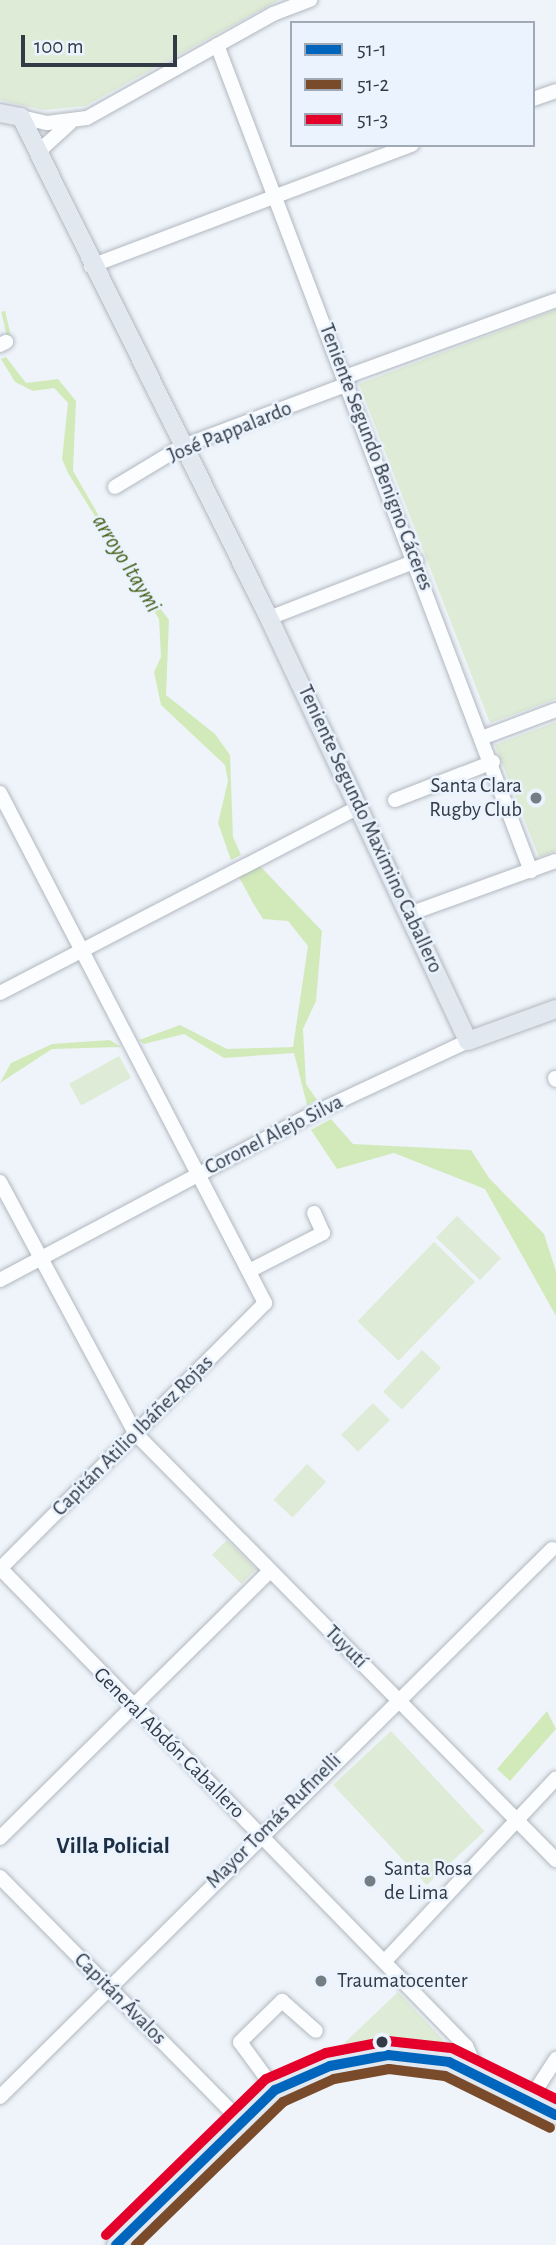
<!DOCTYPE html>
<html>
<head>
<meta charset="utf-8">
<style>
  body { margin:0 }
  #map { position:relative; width:556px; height:2245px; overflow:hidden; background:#eef4fa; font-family:"Alegreya Sans",sans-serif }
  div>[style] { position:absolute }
  .green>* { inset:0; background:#deebd6; transform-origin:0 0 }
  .water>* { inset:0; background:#d2eaba }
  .stream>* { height:3.5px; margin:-1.75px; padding:0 1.75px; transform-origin:1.75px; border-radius:1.75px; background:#d2eaba }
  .roads { filter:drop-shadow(0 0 2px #b2b8bf) drop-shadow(0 0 2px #b2b8bf) }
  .minor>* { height:14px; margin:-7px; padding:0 7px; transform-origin:7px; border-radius:7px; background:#fcfdfe }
  .major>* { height:18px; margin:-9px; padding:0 9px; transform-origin:9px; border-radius:9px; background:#e2e8ef }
  .bus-1>* { height:10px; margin:-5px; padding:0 5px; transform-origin:5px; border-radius:5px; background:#0065bd }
  .bus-2>* { height:10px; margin:-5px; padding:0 5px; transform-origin:5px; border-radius:5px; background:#7a4b2a }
  .bus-3>* { height:10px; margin:-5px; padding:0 5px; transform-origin:5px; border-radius:5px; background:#e4002b }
  .dots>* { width:19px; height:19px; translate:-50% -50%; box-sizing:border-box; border:4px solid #eaf3fe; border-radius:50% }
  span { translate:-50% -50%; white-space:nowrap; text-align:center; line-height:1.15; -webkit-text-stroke:5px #eaf3fe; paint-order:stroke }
  .street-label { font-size:21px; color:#323b45 }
  .poi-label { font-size:21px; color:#323b45 }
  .right { translate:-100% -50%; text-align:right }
  .left { translate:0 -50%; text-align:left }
  .water-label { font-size:23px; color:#466118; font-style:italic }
  .neighbourhood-label { font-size:23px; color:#1d2f43; font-weight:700 }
  .legend { position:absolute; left:290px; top:21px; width:245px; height:126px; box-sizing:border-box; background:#eaf3fe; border:2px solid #a0a9b4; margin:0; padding:9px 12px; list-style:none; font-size:21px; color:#323b45 }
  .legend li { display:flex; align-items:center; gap:14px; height:35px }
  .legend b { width:35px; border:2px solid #a0a9b4 }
  .scale { position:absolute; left:21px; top:35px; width:156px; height:32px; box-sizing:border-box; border:4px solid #323b45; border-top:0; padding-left:9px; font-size:21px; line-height:24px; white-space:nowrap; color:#323b45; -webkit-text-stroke:5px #eaf3fe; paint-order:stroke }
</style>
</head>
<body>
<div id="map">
  <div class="green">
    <i style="clip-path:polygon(0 0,279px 0,85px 106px,43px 110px,0 100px)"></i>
    <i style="clip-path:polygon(556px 310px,556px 699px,490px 723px,359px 384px)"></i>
    <i style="clip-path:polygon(556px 722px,556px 851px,539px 857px,495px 745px)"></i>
    <i style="left:119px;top:1056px;width:25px;height:57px;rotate:61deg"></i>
    <i style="left:457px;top:1216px;width:61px;height:30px;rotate:44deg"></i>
    <i style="left:434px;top:1242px;width:57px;height:110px;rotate:44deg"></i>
    <i style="left:422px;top:1350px;width:26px;height:57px;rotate:43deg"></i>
    <i style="left:373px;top:1403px;width:24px;height:45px;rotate:45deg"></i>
    <i style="left:307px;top:1464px;width:26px;height:49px;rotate:43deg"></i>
    <i style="left:227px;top:1540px;width:41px;height:21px;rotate:45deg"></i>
    <i style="left:391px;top:1731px;width:137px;height:79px;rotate:47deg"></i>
    <i style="clip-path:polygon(398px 1992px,450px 2047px,391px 2043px,337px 2050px)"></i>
  </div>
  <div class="water">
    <i style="clip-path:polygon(6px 357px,26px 383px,58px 379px,76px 401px,73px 471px,125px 561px,169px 620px,166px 695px,215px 734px,230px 755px,233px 837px,241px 855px,231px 860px,218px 823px,228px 781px,225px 765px,161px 705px,154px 672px,161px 657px,159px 619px,68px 473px,62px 459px,68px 403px,54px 388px,33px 391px,15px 382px,1px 359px)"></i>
    <i style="clip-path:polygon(260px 866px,322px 931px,316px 1001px,303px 1029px,306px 1084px,317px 1100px,307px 1105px,294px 1053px,224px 1058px,184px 1034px,144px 1044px,139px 1040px,180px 1025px,227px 1049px,293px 1047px,308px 946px,288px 921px,263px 919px,253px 903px,239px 877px)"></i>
    <i style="clip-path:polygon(110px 1040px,121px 1047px,52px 1049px,0 1083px,11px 1063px,52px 1044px)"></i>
    <i style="clip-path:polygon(331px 1119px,353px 1144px,471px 1150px,489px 1178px,544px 1234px,556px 1271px,556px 1316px,485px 1189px,394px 1153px,337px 1169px,311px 1130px)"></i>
    <i style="clip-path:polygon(547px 1711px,556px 1729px,510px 1781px,497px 1769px)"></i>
  </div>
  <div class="stream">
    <i style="left:4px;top:313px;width:27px;rotate:77deg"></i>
  </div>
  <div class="roads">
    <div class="minor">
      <i style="left:217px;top:45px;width:884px;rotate:69.19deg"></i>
      <i style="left:533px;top:99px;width:24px;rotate:-19deg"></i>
      <i style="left:21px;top:117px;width:27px;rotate:13deg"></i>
      <i style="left:47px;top:123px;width:40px;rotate:-7.1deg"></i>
      <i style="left:87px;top:118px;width:213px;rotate:-29.2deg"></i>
      <i style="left:273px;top:14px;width:40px;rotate:-21deg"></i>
      <i style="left:38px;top:152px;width:43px;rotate:-42.2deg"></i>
      <i style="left:91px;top:266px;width:343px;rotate:-20.7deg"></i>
      <i style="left:0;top:345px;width:7px;rotate:-27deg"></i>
      <i style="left:345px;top:377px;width:225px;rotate:-20deg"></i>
      <i style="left:115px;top:487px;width:79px;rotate:-31.1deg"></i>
      <i style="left:183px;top:446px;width:176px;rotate:-20.6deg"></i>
      <i style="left:269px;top:618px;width:158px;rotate:-21.2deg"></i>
      <i style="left:484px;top:737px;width:77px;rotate:-20.6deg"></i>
      <i style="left:0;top:793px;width:575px;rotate:62.54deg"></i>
      <i style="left:265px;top:1303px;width:375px;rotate:134.9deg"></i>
      <i style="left:395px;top:800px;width:105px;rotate:-21.2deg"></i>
      <i style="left:412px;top:913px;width:153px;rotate:-19.9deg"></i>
      <i style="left:0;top:993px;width:404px;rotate:-27.4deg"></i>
      <i style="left:555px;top:1078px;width:2px;rotate:63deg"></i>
      <i style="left:0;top:1182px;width:285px;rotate:61.7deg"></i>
      <i style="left:135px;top:1433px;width:600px;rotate:45.41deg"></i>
      <i style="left:251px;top:1270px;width:81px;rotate:-27.2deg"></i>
      <i style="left:323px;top:1233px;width:22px;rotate:-114deg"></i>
      <i style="left:0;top:1280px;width:353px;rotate:-28deg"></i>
      <i style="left:312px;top:1114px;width:172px;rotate:-25.1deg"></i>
      <i style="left:0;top:1568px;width:668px;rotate:45.73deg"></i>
      <i style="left:466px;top:2046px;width:30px;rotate:66deg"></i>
      <i style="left:0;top:1838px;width:380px;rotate:-44.7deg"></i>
      <i style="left:0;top:1877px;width:343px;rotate:45.4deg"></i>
      <i style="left:385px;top:1961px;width:250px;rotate:-46.9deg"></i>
      <i style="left:275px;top:2090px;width:59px;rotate:-126.1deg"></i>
      <i style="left:240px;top:2042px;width:59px;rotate:-44.3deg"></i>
      <i style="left:282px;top:2001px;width:45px;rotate:41.4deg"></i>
      <i style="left:0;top:2097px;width:778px;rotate:-44.79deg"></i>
      <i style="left:530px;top:2099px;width:48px;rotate:-57deg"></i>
    </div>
    <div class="major">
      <i style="left:0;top:113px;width:21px;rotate:11deg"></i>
      <i style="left:21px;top:117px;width:559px;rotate:63.66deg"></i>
      <i style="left:269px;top:618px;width:467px;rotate:64.8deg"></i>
      <i style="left:468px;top:1041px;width:94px;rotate:-20deg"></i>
      <i style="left:116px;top:2245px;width:222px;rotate:-44.3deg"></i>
      <i style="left:275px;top:2090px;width:60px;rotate:-23.6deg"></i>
      <i style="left:330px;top:2066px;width:59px;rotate:-10.7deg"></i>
      <i style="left:388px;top:2055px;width:61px;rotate:6.5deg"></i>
      <i style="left:449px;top:2062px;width:119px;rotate:26.4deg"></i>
    </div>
  </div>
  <div class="bus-1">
    <i style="left:116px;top:2245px;width:222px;rotate:-44.3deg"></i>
    <i style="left:275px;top:2090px;width:60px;rotate:-23.6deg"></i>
    <i style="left:330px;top:2066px;width:59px;rotate:-10.7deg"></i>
    <i style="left:388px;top:2055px;width:61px;rotate:6.5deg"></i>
    <i style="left:449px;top:2062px;width:119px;rotate:26.4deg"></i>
  </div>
  <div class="bus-2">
    <i style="left:136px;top:2245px;width:205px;rotate:-44.2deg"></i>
    <i style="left:283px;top:2102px;width:56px;rotate:-24.3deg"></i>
    <i style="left:334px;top:2079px;width:56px;rotate:-10.3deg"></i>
    <i style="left:389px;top:2069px;width:56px;rotate:7.1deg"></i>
    <i style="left:445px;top:2076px;width:117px;rotate:26.3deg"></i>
  </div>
  <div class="bus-3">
    <i style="left:106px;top:2235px;width:223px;rotate:-44.3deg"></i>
    <i style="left:266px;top:2079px;width:65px;rotate:-23.4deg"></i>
    <i style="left:326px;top:2053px;width:63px;rotate:-11deg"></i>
    <i style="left:388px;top:2041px;width:64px;rotate:6.2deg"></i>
    <i style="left:452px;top:2048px;width:116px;rotate:26.1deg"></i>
  </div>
  <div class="dots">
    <i style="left:536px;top:798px;background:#747c84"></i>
    <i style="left:370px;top:1881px;background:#747c84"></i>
    <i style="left:321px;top:1981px;background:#747c84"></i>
    <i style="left:382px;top:2042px;background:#323b45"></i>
  </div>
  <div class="street-label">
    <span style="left:230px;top:432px;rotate:-22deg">José Pappalardo</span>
    <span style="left:376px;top:457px;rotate:69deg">Teniente Segundo Benigno Cáceres</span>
    <span style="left:370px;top:829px;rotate:65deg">Teniente Segundo Maximino Caballero</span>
    <span style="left:274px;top:1135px;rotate:-27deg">Coronel Alejo Silva</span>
    <span style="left:133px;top:1436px;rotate:-45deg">Capitán Atilio Ibáñez Rojas</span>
    <span style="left:346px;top:1647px;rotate:45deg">Tuyutí</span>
    <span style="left:169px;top:1743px;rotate:45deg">General Abdón Caballero</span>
    <span style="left:274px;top:1821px;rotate:-45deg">Mayor Tomás Rufinelli</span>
    <span style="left:120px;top:1999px;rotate:45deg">Capitán Ávalos</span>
  </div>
  <div class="poi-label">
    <span class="right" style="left:522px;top:798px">Santa Clara<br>Rugby Club</span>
    <span class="left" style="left:384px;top:1881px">Santa Rosa<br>de Lima</span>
    <span class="left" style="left:337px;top:1981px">Traumatocenter</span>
  </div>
  <div class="water-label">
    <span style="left:126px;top:564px;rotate:58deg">arroyo Itaymi</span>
  </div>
  <div class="neighbourhood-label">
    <span style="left:113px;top:1847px">Villa Policial</span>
  </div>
  <ul class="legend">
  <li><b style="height:9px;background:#0065bd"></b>51-1</li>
  <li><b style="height:9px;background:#7a4b2a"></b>51-2</li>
  <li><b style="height:9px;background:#e4002b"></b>51-3</li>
  </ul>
  <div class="scale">100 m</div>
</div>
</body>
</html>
